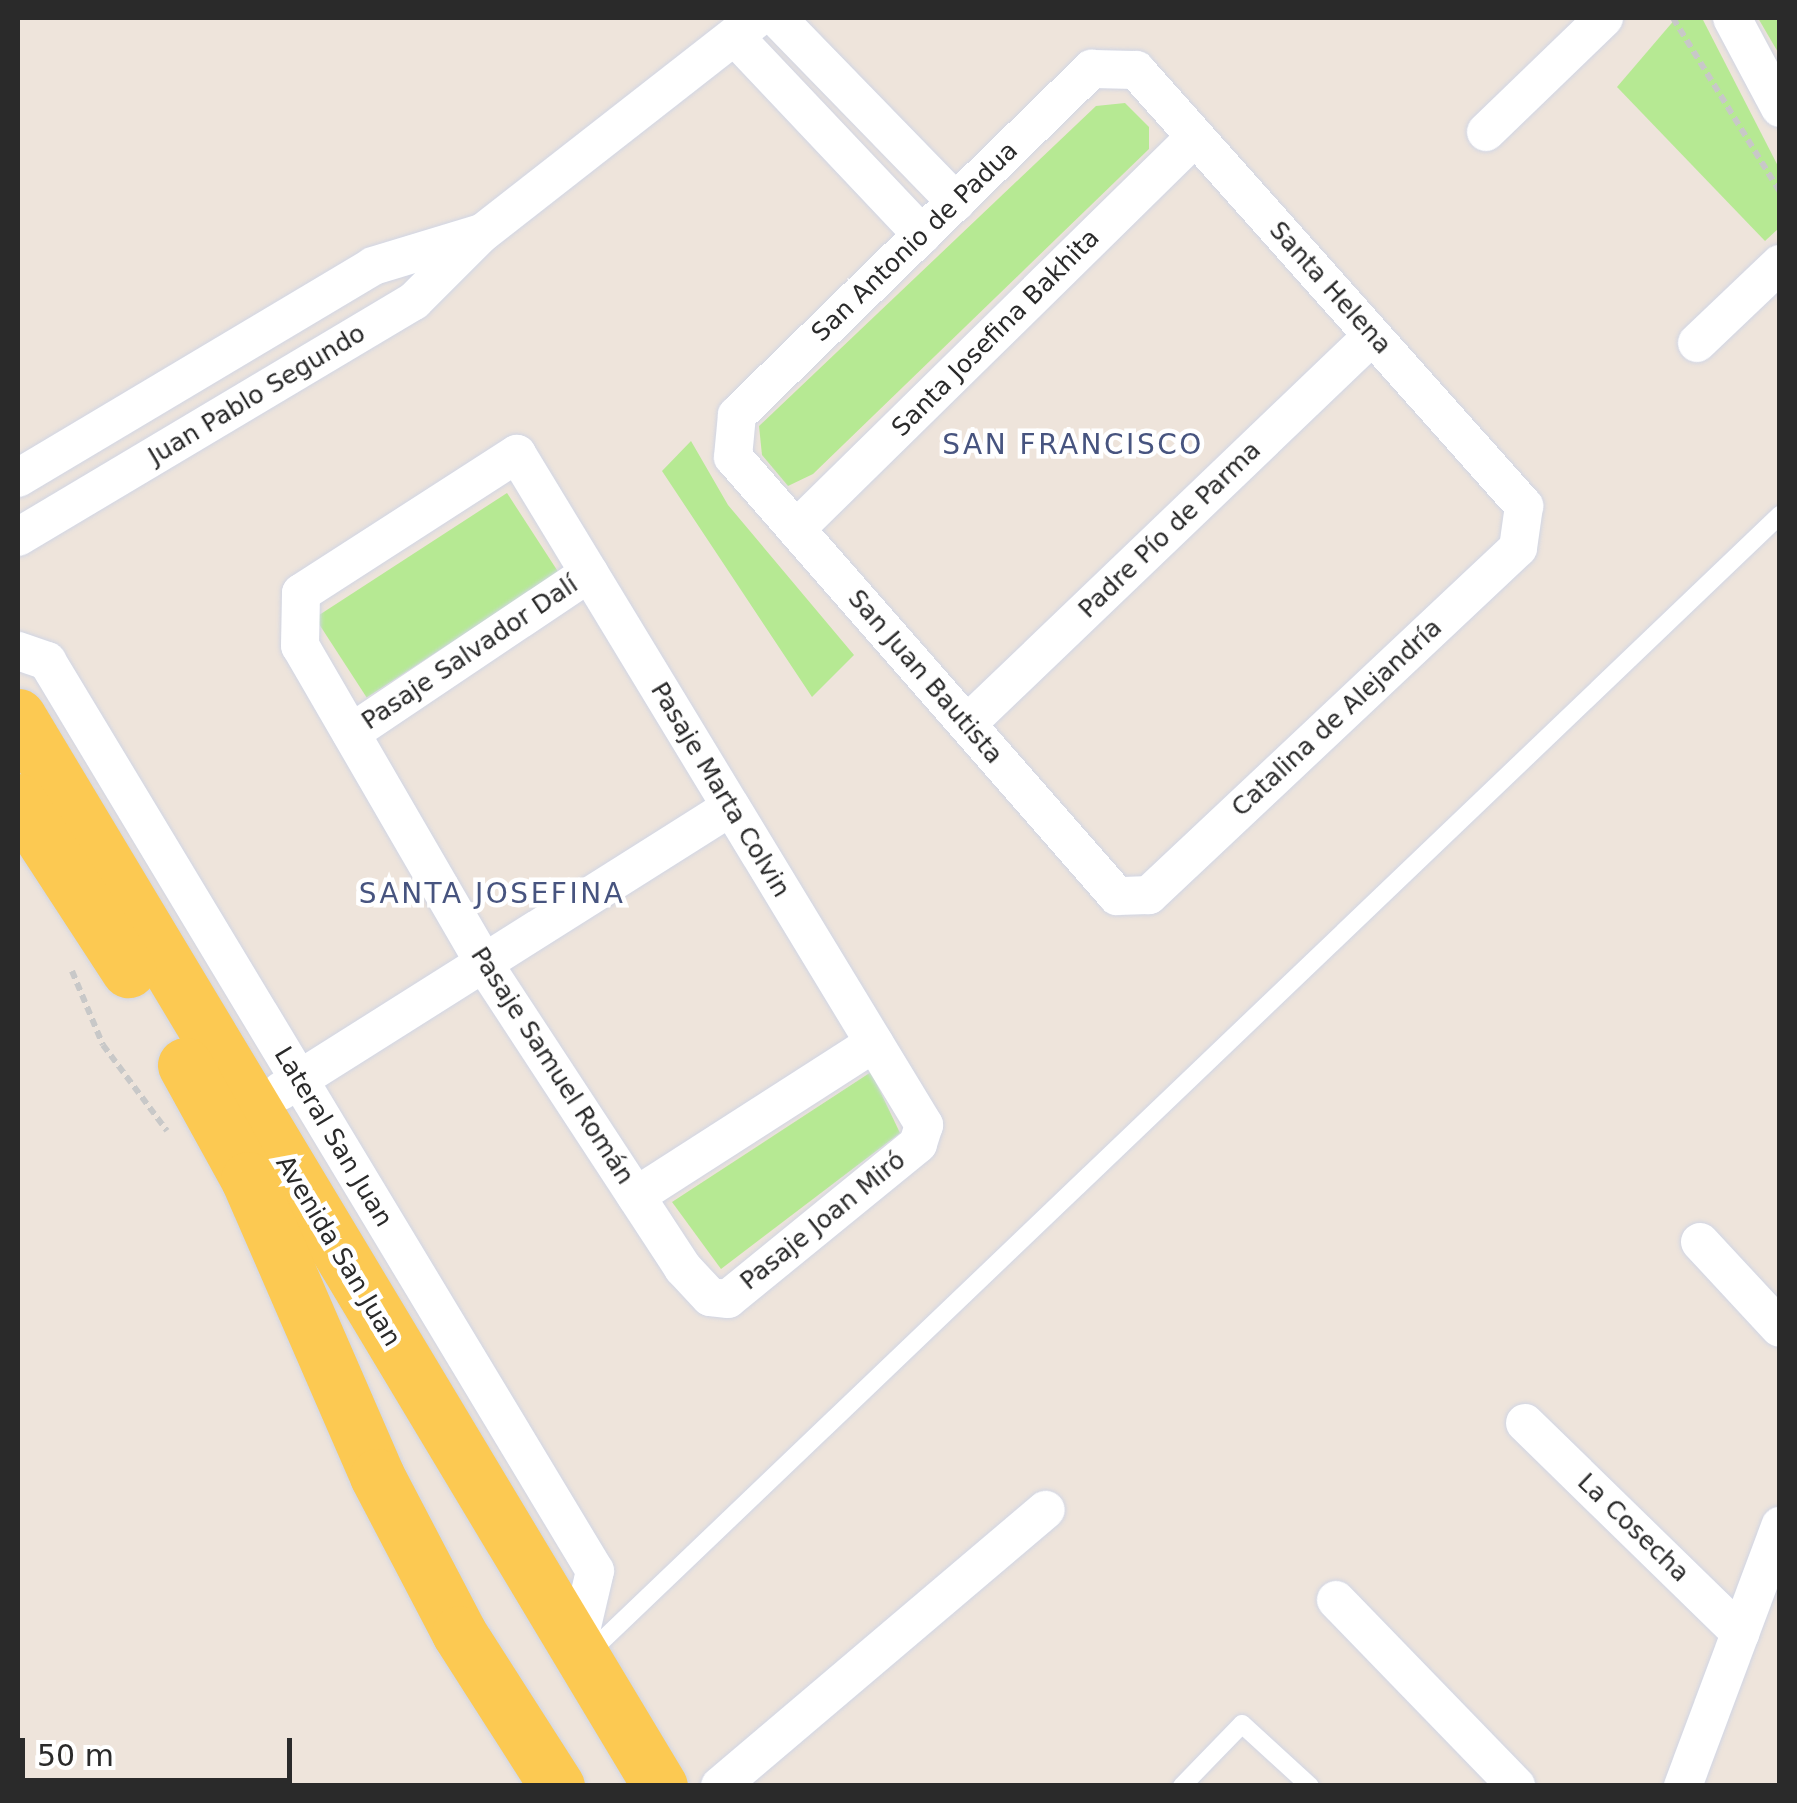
<!DOCTYPE html>
<html>
<head>
<meta charset="utf-8">
<style>
  body { margin:0 }
  #map { position:relative; width:1797px; height:1803px; overflow:hidden; background:#eee4db; font-family:"DejaVu Sans",sans-serif }
  div>[style] { position:absolute }
  .green>* { inset:0; background:#b6e993; transform-origin:0 0 }
  .path>* { height:6px; margin-top:-3px; transform-origin:0; background:repeating-linear-gradient(90deg,#c8c8c8 0 8px,transparent 0 13px) }
  .roads { filter:drop-shadow(0 0 2px #d0d5e4) drop-shadow(0 0 2px #d0d5e4) }
  .lane>* { height:18px; margin:-9px; padding:0 9px; transform-origin:9px; border-radius:9px; background:#fff }
  .street>* { height:38px; margin:-19px; padding:0 19px; transform-origin:19px; border-radius:19px; background:#fff }
  .primary>* { height:55px; margin:-27.5px; padding:0 27.5px; transform-origin:27.5px; border-radius:27.5px; background:#fcc952 }
  span { translate:-50% -50%; white-space:nowrap; text-align:center; line-height:1.15; -webkit-text-stroke:9px #fff; paint-order:stroke }
  .street-label { font-size:25px; color:#2a2a2a }
  .neighbourhood-label { font-size:28px; color:#47547f; letter-spacing:2.5px }
  .frame { position:absolute; inset:0; border:20px solid #2a2a2a; pointer-events:none }
  .scale { position:absolute; left:20px; top:1738px; width:272px; height:45px; box-sizing:border-box; border:5px solid #2a2a2a; border-top:0; padding-left:12px; font-size:30px; line-height:35px; white-space:nowrap; color:#2a2a2a; -webkit-text-stroke:8px #fff; paint-order:stroke }
</style>
</head>
<body>
<div id="map">
  <div class="green">
    <i style="clip-path:polygon(1676px 18px,1702px 18px,1779px 168px,1779px 228px,1765px 241px,1617px 87px)"></i>
    <i style="clip-path:polygon(1758px 18px,1779px 18px,1779px 54px)"></i>
    <i style="clip-path:polygon(1125px 103px,1149px 127px,1149px 149px,813px 474px,788px 486px,762px 455px,759px 426px,1096px 106px)"></i>
    <i style="clip-path:polygon(691px 441px,728px 505px,854px 655px,812px 697px,662px 471px)"></i>
    <i style="left:507px;top:493px;width:95px;height:229px;rotate:57deg"></i>
    <i style="clip-path:polygon(871px 1072px,900px 1133px,721px 1269px,672px 1202px)"></i>
  </div>
  <div class="path">
    <i style="left:1673px;top:18px;width:204px;rotate:58.4deg"></i>
    <i style="left:72px;top:971px;width:80px;rotate:67.3deg"></i>
    <i style="left:103px;top:1045px;width:107px;rotate:53.3deg"></i>
  </div>
  <div class="roads">
    <div class="lane">
      <i style="left:587px;top:1655px;width:1650px;rotate:-43.7deg"></i>
      <i style="left:1182px;top:1786px;width:86px;rotate:-45.9deg"></i>
      <i style="left:1242px;top:1724px;width:92px;rotate:42.4deg"></i>
    </div>
    <div class="street">
      <i style="left:777px;top:18px;width:257px;rotate:45.8deg"></i>
      <i style="left:1732px;top:18px;width:102px;rotate:61.9deg"></i>
      <i style="left:736px;top:38px;width:271px;rotate:46.6deg"></i>
      <i style="left:1092px;top:69px;width:44px;rotate:1.3deg"></i>
      <i style="left:1136px;top:70px;width:584px;rotate:48.33deg"></i>
      <i style="left:1524px;top:506px;width:42px;rotate:98.1deg"></i>
      <i style="left:1518px;top:548px;width:507px;rotate:136.76deg"></i>
      <i style="left:1149px;top:895px;width:32px;rotate:178deg"></i>
      <i style="left:1117px;top:896px;width:583px;rotate:-131.18deg"></i>
      <i style="left:733px;top:457px;width:42px;rotate:-84.6deg"></i>
      <i style="left:737px;top:415px;width:496px;rotate:-44.3deg"></i>
      <i style="left:1486px;top:132px;width:164px;rotate:-44deg"></i>
      <i style="left:1697px;top:343px;width:115px;rotate:-43.6deg"></i>
      <i style="left:517px;top:454px;width:785px;rotate:58.76deg"></i>
      <i style="left:924px;top:1125px;width:20px;rotate:108deg"></i>
      <i style="left:918px;top:1144px;width:245px;rotate:140.8deg"></i>
      <i style="left:728px;top:1299px;width:18px;rotate:-174deg"></i>
      <i style="left:710px;top:1297px;width:40px;rotate:-133deg"></i>
      <i style="left:683px;top:1268px;width:358px;rotate:-123.2deg"></i>
      <i style="left:487px;top:968px;width:372px;rotate:-120.1deg"></i>
      <i style="left:300px;top:646px;width:53px;rotate:-88.9deg"></i>
      <i style="left:301px;top:593px;width:257px;rotate:-32.8deg"></i>
      <i style="left:18px;top:478px;width:413px;rotate:-30.8deg"></i>
      <i style="left:373px;top:266px;width:110px;rotate:-16.9deg"></i>
      <i style="left:796px;top:529px;width:559px;rotate:-44.49deg"></i>
      <i style="left:18px;top:537px;width:461px;rotate:-30.8deg"></i>
      <i style="left:414px;top:301px;width:95px;rotate:-45deg"></i>
      <i style="left:481px;top:234px;width:350px;rotate:-38deg"></i>
      <i style="left:18px;top:651px;width:31px;rotate:19deg"></i>
      <i style="left:47px;top:661px;width:1062px;rotate:58.94deg"></i>
      <i style="left:595px;top:1571px;width:79px;rotate:103.2deg"></i>
      <i style="left:967px;top:724px;width:561px;rotate:-43.77deg"></i>
      <i style="left:351px;top:733px;width:287px;rotate:-33.9deg"></i>
      <i style="left:281px;top:1091px;width:532px;rotate:-32.26deg"></i>
      <i style="left:636px;top:1196px;width:283px;rotate:-32.7deg"></i>
      <i style="left:1700px;top:1242px;width:117px;rotate:47.1deg"></i>
      <i style="left:1525px;top:1423px;width:301px;rotate:44.3deg"></i>
      <i style="left:1336px;top:1600px;width:259px;rotate:45.9deg"></i>
      <i style="left:720px;top:1786px;width:427px;rotate:-40.3deg"></i>
      <i style="left:1683px;top:1786px;width:278px;rotate:-69.5deg"></i>
    </div>
    <div class="primary">
      <i style="left:18px;top:716px;width:1248px;rotate:59.04deg"></i>
      <i style="left:18px;top:801px;width:202px;rotate:56.9deg"></i>
      <i style="left:185px;top:1065px;width:130px;rotate:61.1deg"></i>
      <i style="left:248px;top:1179px;width:324px;rotate:66.5deg"></i>
      <i style="left:377px;top:1476px;width:177px;rotate:62.4deg"></i>
      <i style="left:459px;top:1633px;width:182px;rotate:57.4deg"></i>
    </div>
  </div>
  <div class="street-label">
    <span style="left:915px;top:242px;rotate:-44deg">San Antonio de Padua</span>
    <span style="left:1330px;top:288px;rotate:48deg">Santa Helena</span>
    <span style="left:996px;top:333px;rotate:-45deg">Santa Josefina Bakhita</span>
    <span style="left:257px;top:395px;rotate:-31deg">Juan Pablo Segundo</span>
    <span style="left:1170px;top:530px;rotate:-44deg">Padre Pío de Parma</span>
    <span style="left:470px;top:653px;rotate:-34deg">Pasaje Salvador Dalí</span>
    <span style="left:925px;top:677px;rotate:49deg">San Juan Bautista</span>
    <span style="left:1337px;top:718px;rotate:-43deg">Catalina de Alejandría</span>
    <span style="left:720px;top:790px;rotate:59deg">Pasaje Marta Colvin</span>
    <span style="left:552px;top:1066px;rotate:57deg">Pasaje Samuel Román</span>
    <span style="left:333px;top:1137px;rotate:59deg">Lateral San Juan</span>
    <span style="left:823px;top:1221px;rotate:-39deg">Pasaje Joan Miró</span>
    <span style="left:338px;top:1251px;rotate:59deg">Avenida San Juan</span>
    <span style="left:1633px;top:1528px;rotate:44deg">La Cosecha</span>
  </div>
  <div class="neighbourhood-label">
    <span style="left:1073px;top:445px">SAN FRANCISCO</span>
    <span style="left:492px;top:894px">SANTA JOSEFINA</span>
  </div>
  <div class="frame"></div>
  <div class="scale">50 m</div>
</div>
</body>
</html>
